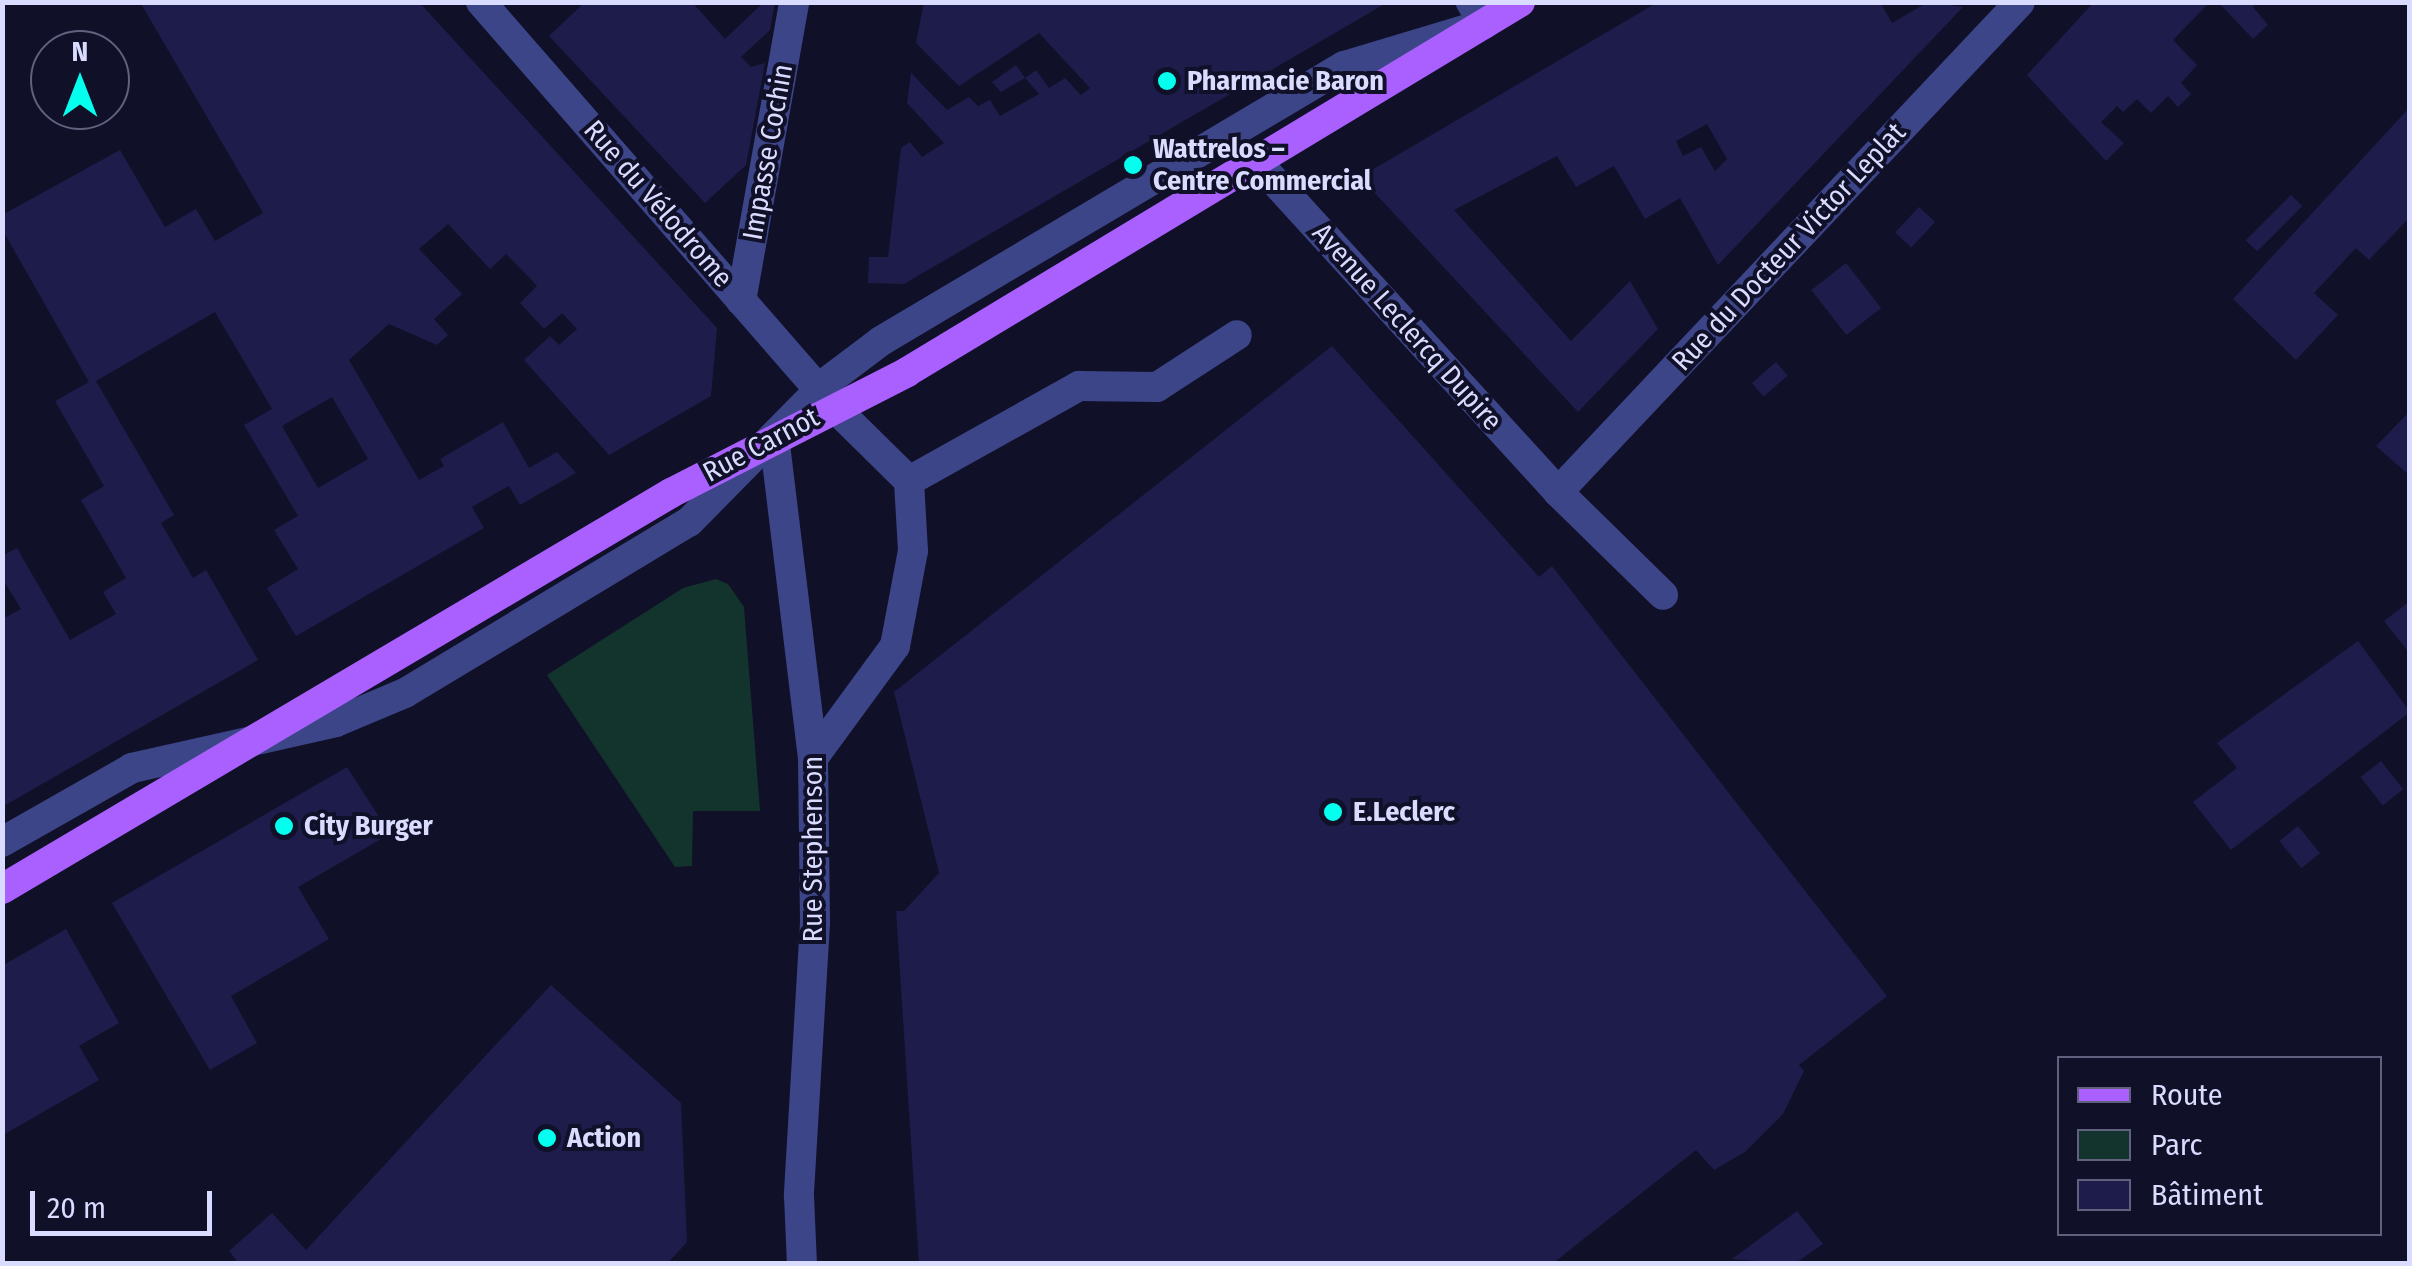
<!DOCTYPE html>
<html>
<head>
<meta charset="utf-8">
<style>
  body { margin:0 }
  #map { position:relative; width:2412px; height:1266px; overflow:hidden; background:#111029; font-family:"Fira Sans Condensed",sans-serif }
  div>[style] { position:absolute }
  .green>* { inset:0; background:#13332d }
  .building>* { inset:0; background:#1e1c4a; transform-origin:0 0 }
  .minor>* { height:30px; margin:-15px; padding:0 15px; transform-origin:15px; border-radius:15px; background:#3c4588 }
  .major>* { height:30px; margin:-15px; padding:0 15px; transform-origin:15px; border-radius:15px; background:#a960ff }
  .dots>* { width:28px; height:28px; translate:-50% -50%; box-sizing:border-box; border:5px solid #111029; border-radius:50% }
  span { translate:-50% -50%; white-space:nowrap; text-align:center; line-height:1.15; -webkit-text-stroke:8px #111029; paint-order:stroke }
  .poi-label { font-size:28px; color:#d9dbff; font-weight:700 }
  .left { translate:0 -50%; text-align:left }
  .street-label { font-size:28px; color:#d9dbff }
  .frame { position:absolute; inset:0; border:5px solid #d9dbff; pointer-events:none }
  .legend { position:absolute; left:2057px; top:1056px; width:325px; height:180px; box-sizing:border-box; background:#111029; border:2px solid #61617f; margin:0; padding:12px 18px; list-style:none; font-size:30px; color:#d9dbff }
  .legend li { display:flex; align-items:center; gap:20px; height:50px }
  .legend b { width:50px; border:2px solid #61617f }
  .north { position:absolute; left:30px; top:30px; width:100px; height:100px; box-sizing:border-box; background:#111029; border:2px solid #61617f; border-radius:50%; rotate:0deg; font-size:28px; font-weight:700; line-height:40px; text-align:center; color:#d9dbff }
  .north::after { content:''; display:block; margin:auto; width:35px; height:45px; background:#05ffee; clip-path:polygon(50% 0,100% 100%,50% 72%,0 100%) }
  .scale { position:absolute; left:30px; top:1191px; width:182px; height:45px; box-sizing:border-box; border:5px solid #d9dbff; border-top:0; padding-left:12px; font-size:30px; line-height:35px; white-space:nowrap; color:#d9dbff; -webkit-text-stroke:8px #111029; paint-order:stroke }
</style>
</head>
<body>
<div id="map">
  <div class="green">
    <i style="clip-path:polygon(716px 579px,728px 584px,744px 607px,760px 811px,693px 811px,692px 866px,675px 867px,547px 675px,683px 588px)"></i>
  </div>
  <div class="building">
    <i style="clip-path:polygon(evenodd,140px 2px,419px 2px,717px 328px,711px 396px,609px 455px,524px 360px,550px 336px,559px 345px,577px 329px,562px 313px,544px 329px,520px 303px,537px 286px,522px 270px,506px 254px,490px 269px,448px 224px,419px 249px,462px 294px,434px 319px,448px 335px,437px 345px,389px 324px,349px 360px,419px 480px,444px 466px,440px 459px,503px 422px,529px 468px,557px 452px,576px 473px,520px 505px,509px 486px,482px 501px,472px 507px,484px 528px,296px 636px,267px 588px,298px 569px,274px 530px,298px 516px,244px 425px,272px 409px,215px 312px,96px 381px,174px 515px,161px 523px,193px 578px,206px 570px,258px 660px,2px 807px,2px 619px,21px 609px,2px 578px,2px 556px,17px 548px,70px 640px,116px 614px,103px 592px,126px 578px,81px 500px,104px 486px,55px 401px,89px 382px,2px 229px,2px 215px,120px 150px,165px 227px,196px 209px,215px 241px,263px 213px,140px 2px,332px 397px,368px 459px,318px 488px,282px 426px,332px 397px)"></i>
    <i style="clip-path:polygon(585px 2px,692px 2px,725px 39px,764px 2px,775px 2px,770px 30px,741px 57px,751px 67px,765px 63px,746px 165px,705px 203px,549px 36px)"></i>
    <i style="clip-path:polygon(924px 2px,1388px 2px,904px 284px,868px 283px,869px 257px,888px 257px,901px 148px,910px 142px,922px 157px,944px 143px,907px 103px,911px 73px,947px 110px,969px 97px,978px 106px,990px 100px,1000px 116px,1039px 94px,1025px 78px,1036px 70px,1049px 88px,1065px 78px,1081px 95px,1090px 88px,1039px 33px,959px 86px,916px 43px)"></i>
    <i style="clip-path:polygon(evenodd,1658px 2px,1880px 2px,1892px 23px,1928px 2px,1963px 7px,1718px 265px,1680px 198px,1645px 219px,1614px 166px,1576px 187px,1557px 156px,1454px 210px,1571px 341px,1630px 281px,1658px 329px,1578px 412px,1360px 177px,1658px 2px,1707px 124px,1727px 159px,1715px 171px,1701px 147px,1683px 156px,1676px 141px,1707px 124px)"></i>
    <i style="clip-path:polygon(2094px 2px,2210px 2px,2173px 40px,2197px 65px,2181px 83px,2191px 94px,2178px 107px,2168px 96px,2151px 113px,2137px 99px,2123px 112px,2117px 106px,2101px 122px,2124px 143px,2106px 161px,2027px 75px)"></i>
    <i style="clip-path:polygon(2218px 2px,2256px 2px,2253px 7px,2268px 25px,2253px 39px)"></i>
    <i style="clip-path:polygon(1016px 65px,1025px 78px,1001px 92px,992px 82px)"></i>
    <i style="clip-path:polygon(2410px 107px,2410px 217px,2369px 260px,2356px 248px,2314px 293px,2338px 315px,2296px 360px,2233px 299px)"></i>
    <i style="left:2291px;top:195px;width:16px;height:64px;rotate:45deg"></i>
    <i style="left:1919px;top:207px;width:22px;height:35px;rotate:43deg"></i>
    <i style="left:1846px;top:263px;width:57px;height:44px;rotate:52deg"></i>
    <i style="clip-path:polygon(1332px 346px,1539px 577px,1552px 566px,1887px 996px,1799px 1065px,1804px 1071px,1783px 1114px,1745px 1152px,1714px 1170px,1696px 1150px,1552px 1264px,919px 1264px,896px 911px,904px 911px,939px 873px,894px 692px)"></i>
    <i style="left:1776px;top:362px;width:18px;height:32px;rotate:49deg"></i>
    <i style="clip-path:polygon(2410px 411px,2410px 476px,2376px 446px)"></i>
    <i style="clip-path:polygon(2410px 601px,2410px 654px,2384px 621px)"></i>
    <i style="clip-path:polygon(2358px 641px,2410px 712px,2231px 850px,2193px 802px,2237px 768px,2217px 743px)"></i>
    <i style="left:2381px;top:761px;width:36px;height:26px;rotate:52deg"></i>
    <i style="clip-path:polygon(347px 767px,390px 834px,298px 887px,329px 939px,231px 996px,257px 1043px,210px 1070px,112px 903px)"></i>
    <i style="left:2298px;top:826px;width:35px;height:24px;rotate:51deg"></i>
    <i style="clip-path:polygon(66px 929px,119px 1023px,79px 1046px,99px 1080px,3px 1135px,2px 1146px,2px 966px)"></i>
    <i style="clip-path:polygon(551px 985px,681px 1103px,687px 1242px,667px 1264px,239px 1264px,229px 1251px,272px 1213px,306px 1250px)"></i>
    <i style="clip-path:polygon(1797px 1211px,1823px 1244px,1794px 1264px,1732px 1259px)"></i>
  </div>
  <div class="minor">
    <i style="left:481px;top:2px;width:537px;rotate:48.92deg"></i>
    <i style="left:834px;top:407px;width:105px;rotate:44.6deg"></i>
    <i style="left:909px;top:481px;width:195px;rotate:-29.2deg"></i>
    <i style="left:1079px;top:386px;width:78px;rotate:0.7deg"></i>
    <i style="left:1157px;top:387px;width:95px;rotate:-33deg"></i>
    <i style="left:1256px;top:161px;width:448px;rotate:47.6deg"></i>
    <i style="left:1558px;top:492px;width:147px;rotate:44.4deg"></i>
    <i style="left:741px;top:301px;width:304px;rotate:-79.9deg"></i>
    <i style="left:774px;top:436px;width:324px;rotate:83.1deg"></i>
    <i style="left:813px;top:758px;width:165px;rotate:89.3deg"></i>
    <i style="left:815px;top:923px;width:273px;rotate:93.4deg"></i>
    <i style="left:799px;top:1196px;width:68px;rotate:87.5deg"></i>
    <i style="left:1558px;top:492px;width:673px;rotate:-46.68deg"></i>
    <i style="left:813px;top:758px;width:139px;rotate:-53.8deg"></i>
    <i style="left:895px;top:646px;width:97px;rotate:-79.3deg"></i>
    <i style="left:913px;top:551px;width:70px;rotate:-93.3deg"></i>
    <i style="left:2px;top:842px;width:150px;rotate:-29.6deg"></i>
    <i style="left:132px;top:768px;width:209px;rotate:-12.7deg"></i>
    <i style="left:336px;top:722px;width:75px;rotate:-22.8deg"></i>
    <i style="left:405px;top:693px;width:332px;rotate:-31.1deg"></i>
    <i style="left:689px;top:522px;width:198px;rotate:-45.4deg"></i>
    <i style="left:828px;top:381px;width:66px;rotate:-37deg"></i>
    <i style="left:881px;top:341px;width:539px;rotate:-30.71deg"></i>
    <i style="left:1344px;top:66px;width:146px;rotate:-16.7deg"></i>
    <i style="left:1484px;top:24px;width:26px;rotate:-121deg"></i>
  </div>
  <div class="major">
    <i style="left:2px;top:889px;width:777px;rotate:-30.62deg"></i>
    <i style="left:671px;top:493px;width:265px;rotate:-27.1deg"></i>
    <i style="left:907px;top:372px;width:716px;rotate:-31.11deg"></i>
  </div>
  <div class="dots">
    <i style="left:1167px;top:81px;background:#05ffee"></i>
    <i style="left:1133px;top:165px;background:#05ffee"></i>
    <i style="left:1333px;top:812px;background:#05ffee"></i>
    <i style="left:284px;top:826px;background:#05ffee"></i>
    <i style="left:547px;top:1138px;background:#05ffee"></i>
  </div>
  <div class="poi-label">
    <span class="left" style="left:1187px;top:81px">Pharmacie Baron</span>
    <span class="left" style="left:1153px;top:165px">Wattrelos –<br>Centre Commercial</span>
    <span class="left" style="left:1353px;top:812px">E.Leclerc</span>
    <span class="left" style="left:304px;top:826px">City Burger</span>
    <span class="left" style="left:567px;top:1138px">Action</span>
  </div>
  <div class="street-label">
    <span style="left:768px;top:152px;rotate:-80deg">Impasse Cochin</span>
    <span style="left:658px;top:204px;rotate:49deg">Rue du Vélodrome</span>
    <span style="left:1789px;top:247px;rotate:-47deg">Rue du Docteur Victor Leplat</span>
    <span style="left:1407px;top:327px;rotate:48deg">Avenue Leclercq Dupire</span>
    <span style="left:761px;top:445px;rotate:-28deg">Rue Carnot</span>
    <span style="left:813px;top:849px;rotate:-90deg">Rue Stephenson</span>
  </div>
  <div class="frame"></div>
  <ul class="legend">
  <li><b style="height:12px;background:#a960ff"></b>Route</li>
  <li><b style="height:28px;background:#13332d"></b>Parc</li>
  <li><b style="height:28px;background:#1e1c4a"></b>Bâtiment</li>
  </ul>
  <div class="north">N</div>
  <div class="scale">20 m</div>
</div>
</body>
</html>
